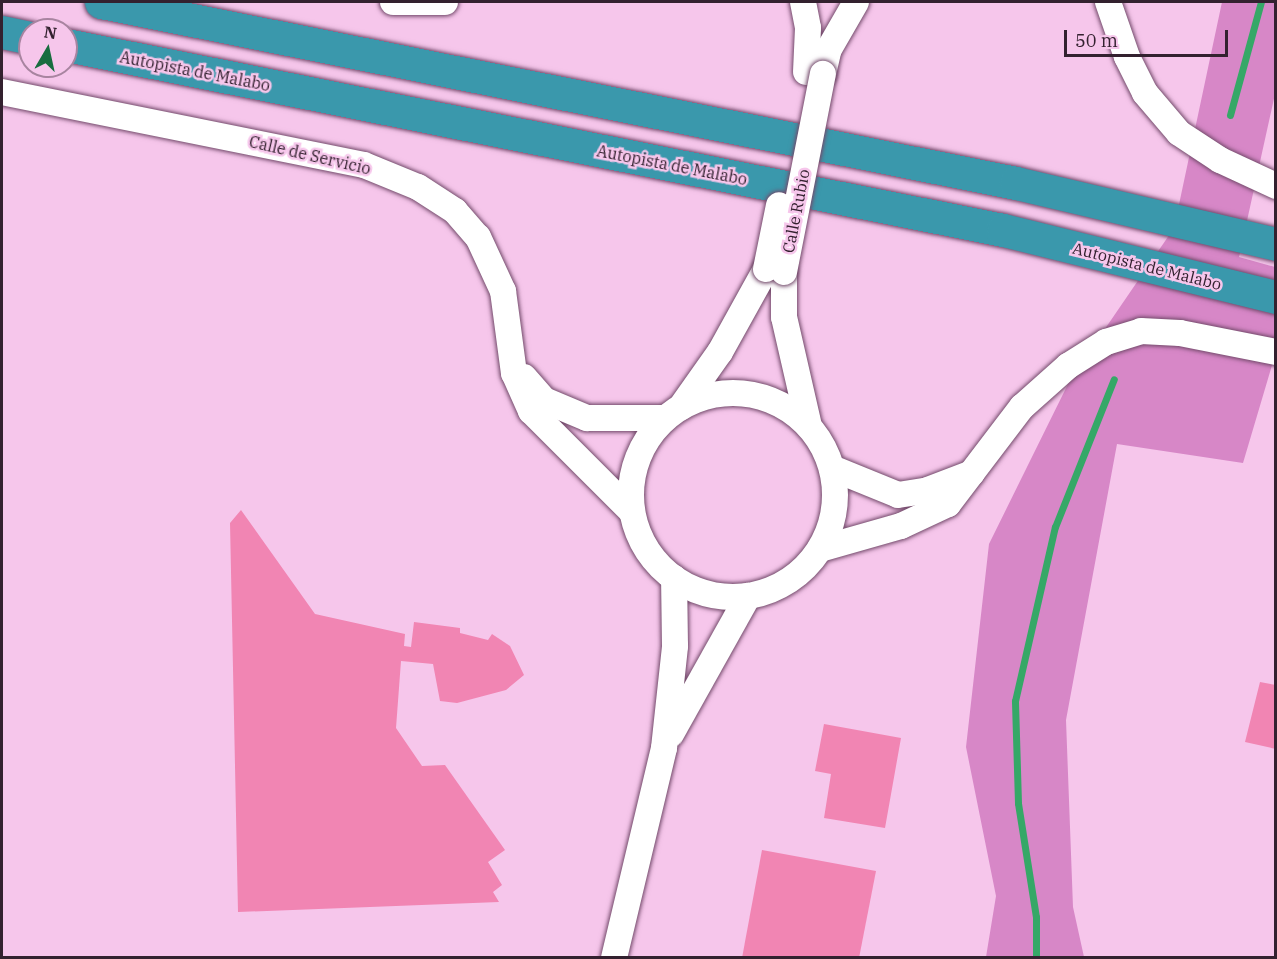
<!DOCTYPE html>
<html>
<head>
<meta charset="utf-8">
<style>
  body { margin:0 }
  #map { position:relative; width:1277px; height:959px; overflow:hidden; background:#f6c6eb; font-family:"IBM Plex Serif",serif }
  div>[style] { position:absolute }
  .green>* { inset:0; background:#d787c7 }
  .stream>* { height:7px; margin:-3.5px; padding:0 3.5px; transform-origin:3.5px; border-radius:3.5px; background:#35a867 }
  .building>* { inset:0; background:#f185b3 }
  .roads { filter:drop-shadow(0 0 2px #734a6b) drop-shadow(0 0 2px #734a6b) }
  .minor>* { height:26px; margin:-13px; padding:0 13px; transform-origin:13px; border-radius:13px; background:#fff }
  .minor>.ring { margin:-13px; padding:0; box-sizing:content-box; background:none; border:26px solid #fff; border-radius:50% }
  .highway>* { height:33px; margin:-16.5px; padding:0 16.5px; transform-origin:16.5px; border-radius:16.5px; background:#3a98ac }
  .bridges { filter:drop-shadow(0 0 2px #734a6b) drop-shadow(0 0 2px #734a6b) }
  .minor-bridge>* { height:26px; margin:-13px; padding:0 13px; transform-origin:13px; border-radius:13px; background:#fff }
  span { translate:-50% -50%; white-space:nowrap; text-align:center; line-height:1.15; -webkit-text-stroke:5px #f6c6eb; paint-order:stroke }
  .street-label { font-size:16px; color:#33212f }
  .frame { position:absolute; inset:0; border:3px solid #33212f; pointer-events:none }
  .north { position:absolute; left:18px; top:18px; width:60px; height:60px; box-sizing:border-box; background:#f6c6eb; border:2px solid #a884a0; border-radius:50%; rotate:9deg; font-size:16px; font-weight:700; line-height:24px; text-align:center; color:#33212f }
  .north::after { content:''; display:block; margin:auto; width:21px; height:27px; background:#186d3f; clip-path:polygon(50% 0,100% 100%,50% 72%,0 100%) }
  .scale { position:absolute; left:1064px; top:30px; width:164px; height:27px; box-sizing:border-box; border:3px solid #33212f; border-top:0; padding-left:8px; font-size:18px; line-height:21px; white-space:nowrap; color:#33212f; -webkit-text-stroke:4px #f6c6eb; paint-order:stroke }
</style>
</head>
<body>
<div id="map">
  <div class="green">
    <i style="clip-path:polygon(1222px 2px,1275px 2px,1275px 94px,1239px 257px,1275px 267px,1275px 355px,1243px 463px,1117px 444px,1066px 720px,1073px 907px,1084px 957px,986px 957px,996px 896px,966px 747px,989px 544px,1070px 380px,1174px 228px)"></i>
  </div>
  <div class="stream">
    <i style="left:1230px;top:115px;width:117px;rotate:-74.7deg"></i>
    <i style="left:1036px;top:958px;width:41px;rotate:-90deg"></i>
    <i style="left:1036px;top:917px;width:115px;rotate:-99deg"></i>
    <i style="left:1018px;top:803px;width:102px;rotate:-91.7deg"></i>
    <i style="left:1015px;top:701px;width:179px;rotate:-77.1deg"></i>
    <i style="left:1055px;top:527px;width:159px;rotate:-68.3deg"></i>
  </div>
  <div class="building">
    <i style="clip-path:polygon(241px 510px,315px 614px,405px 634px,404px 646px,411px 647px,414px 622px,460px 628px,460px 633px,488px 640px,492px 634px,510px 646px,524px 675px,506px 690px,457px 703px,440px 701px,433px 664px,401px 661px,396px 728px,422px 766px,445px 765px,505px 850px,488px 862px,502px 885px,493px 892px,499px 902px,238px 912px,230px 523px)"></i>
    <i style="clip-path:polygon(1260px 682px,1276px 685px,1276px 749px,1245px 742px)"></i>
    <i style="clip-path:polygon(824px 724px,901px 738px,885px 828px,824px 818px,831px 774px,815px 771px)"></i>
    <i style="clip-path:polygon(762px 850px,876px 871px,859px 958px,742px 958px)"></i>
  </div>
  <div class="roads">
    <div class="minor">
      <i style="left:393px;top:2px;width:52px"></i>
      <i style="left:803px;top:2px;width:26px;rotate:79deg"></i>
      <i style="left:808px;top:28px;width:44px;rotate:92.6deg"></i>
      <i style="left:1108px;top:2px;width:58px;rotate:70.9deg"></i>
      <i style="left:1127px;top:57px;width:40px;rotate:63.4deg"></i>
      <i style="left:1145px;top:93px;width:52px;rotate:49.6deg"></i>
      <i style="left:1179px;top:133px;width:49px;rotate:33.4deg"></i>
      <i style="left:1220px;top:160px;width:62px;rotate:24.9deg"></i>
      <i style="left:823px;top:74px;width:26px;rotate:-77deg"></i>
      <i style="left:829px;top:49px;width:54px;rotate:-60.1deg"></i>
      <i style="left:2px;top:92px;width:369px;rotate:11.4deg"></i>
      <i style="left:364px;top:165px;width:58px;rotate:22.2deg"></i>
      <i style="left:418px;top:187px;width:44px;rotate:33deg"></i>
      <i style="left:455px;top:211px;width:35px;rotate:49deg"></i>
      <i style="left:478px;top:237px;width:60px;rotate:65.2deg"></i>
      <i style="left:503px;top:291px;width:83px;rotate:82.4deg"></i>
      <i style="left:514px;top:373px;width:42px;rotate:65.9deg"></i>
      <i style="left:531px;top:411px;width:143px;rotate:45deg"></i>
      <i style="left:784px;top:272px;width:45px;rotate:90deg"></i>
      <i style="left:784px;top:317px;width:112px;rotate:77.1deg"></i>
      <i style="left:524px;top:377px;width:30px;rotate:49deg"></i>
      <i style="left:544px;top:400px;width:47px;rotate:22.7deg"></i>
      <i style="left:587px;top:418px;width:78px"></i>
      <i class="ring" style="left:631px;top:393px;width:178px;height:178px"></i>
      <i style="left:681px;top:407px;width:67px;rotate:-54.7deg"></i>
      <i style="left:720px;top:352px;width:95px;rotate:-61deg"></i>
      <i style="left:832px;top:468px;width:71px;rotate:22.2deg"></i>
      <i style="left:898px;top:495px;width:30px;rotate:-9deg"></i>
      <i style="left:928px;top:490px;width:47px;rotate:-21.1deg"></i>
      <i style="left:820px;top:549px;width:84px;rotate:-15.9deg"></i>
      <i style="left:901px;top:526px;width:52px;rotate:-25.1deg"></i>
      <i style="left:948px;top:504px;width:122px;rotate:-52.7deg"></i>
      <i style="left:1022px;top:407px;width:62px;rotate:-41.7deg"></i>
      <i style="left:1068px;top:366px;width:45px;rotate:-32.3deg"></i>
      <i style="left:1106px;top:342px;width:37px;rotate:-17deg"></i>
      <i style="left:1141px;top:331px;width:39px;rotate:3deg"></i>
      <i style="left:1180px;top:333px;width:98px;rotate:11.2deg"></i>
      <i style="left:671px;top:734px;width:158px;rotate:-60.8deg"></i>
      <i style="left:614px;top:958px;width:216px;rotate:-76.6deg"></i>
      <i style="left:664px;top:748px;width:103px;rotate:-83.8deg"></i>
      <i style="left:675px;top:646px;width:68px;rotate:-90.8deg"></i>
    </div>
    <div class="highway">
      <i style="left:101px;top:2px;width:933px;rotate:11.19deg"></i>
      <i style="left:1016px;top:183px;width:267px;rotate:13.2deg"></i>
      <i style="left:2px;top:32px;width:29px;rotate:12deg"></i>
      <i style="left:66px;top:45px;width:955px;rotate:11.17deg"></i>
      <i style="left:1003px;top:230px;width:281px;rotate:13.8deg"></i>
    </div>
  </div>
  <div class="bridges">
    <div class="minor-bridge">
      <i style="left:766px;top:269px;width:65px;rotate:-78.5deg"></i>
      <i style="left:784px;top:272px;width:202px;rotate:-78.9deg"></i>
    </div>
  </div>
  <div class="street-label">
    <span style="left:195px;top:71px;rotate:11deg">Autopista de Malabo</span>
    <span style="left:310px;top:155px;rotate:13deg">Calle de Servicio</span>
    <span style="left:672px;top:165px;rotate:11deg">Autopista de Malabo</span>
    <span style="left:796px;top:211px;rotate:-79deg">Calle Rubio</span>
    <span style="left:1147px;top:266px;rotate:14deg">Autopista de Malabo</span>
  </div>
  <div class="frame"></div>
  <div class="north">N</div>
  <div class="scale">50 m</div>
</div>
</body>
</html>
